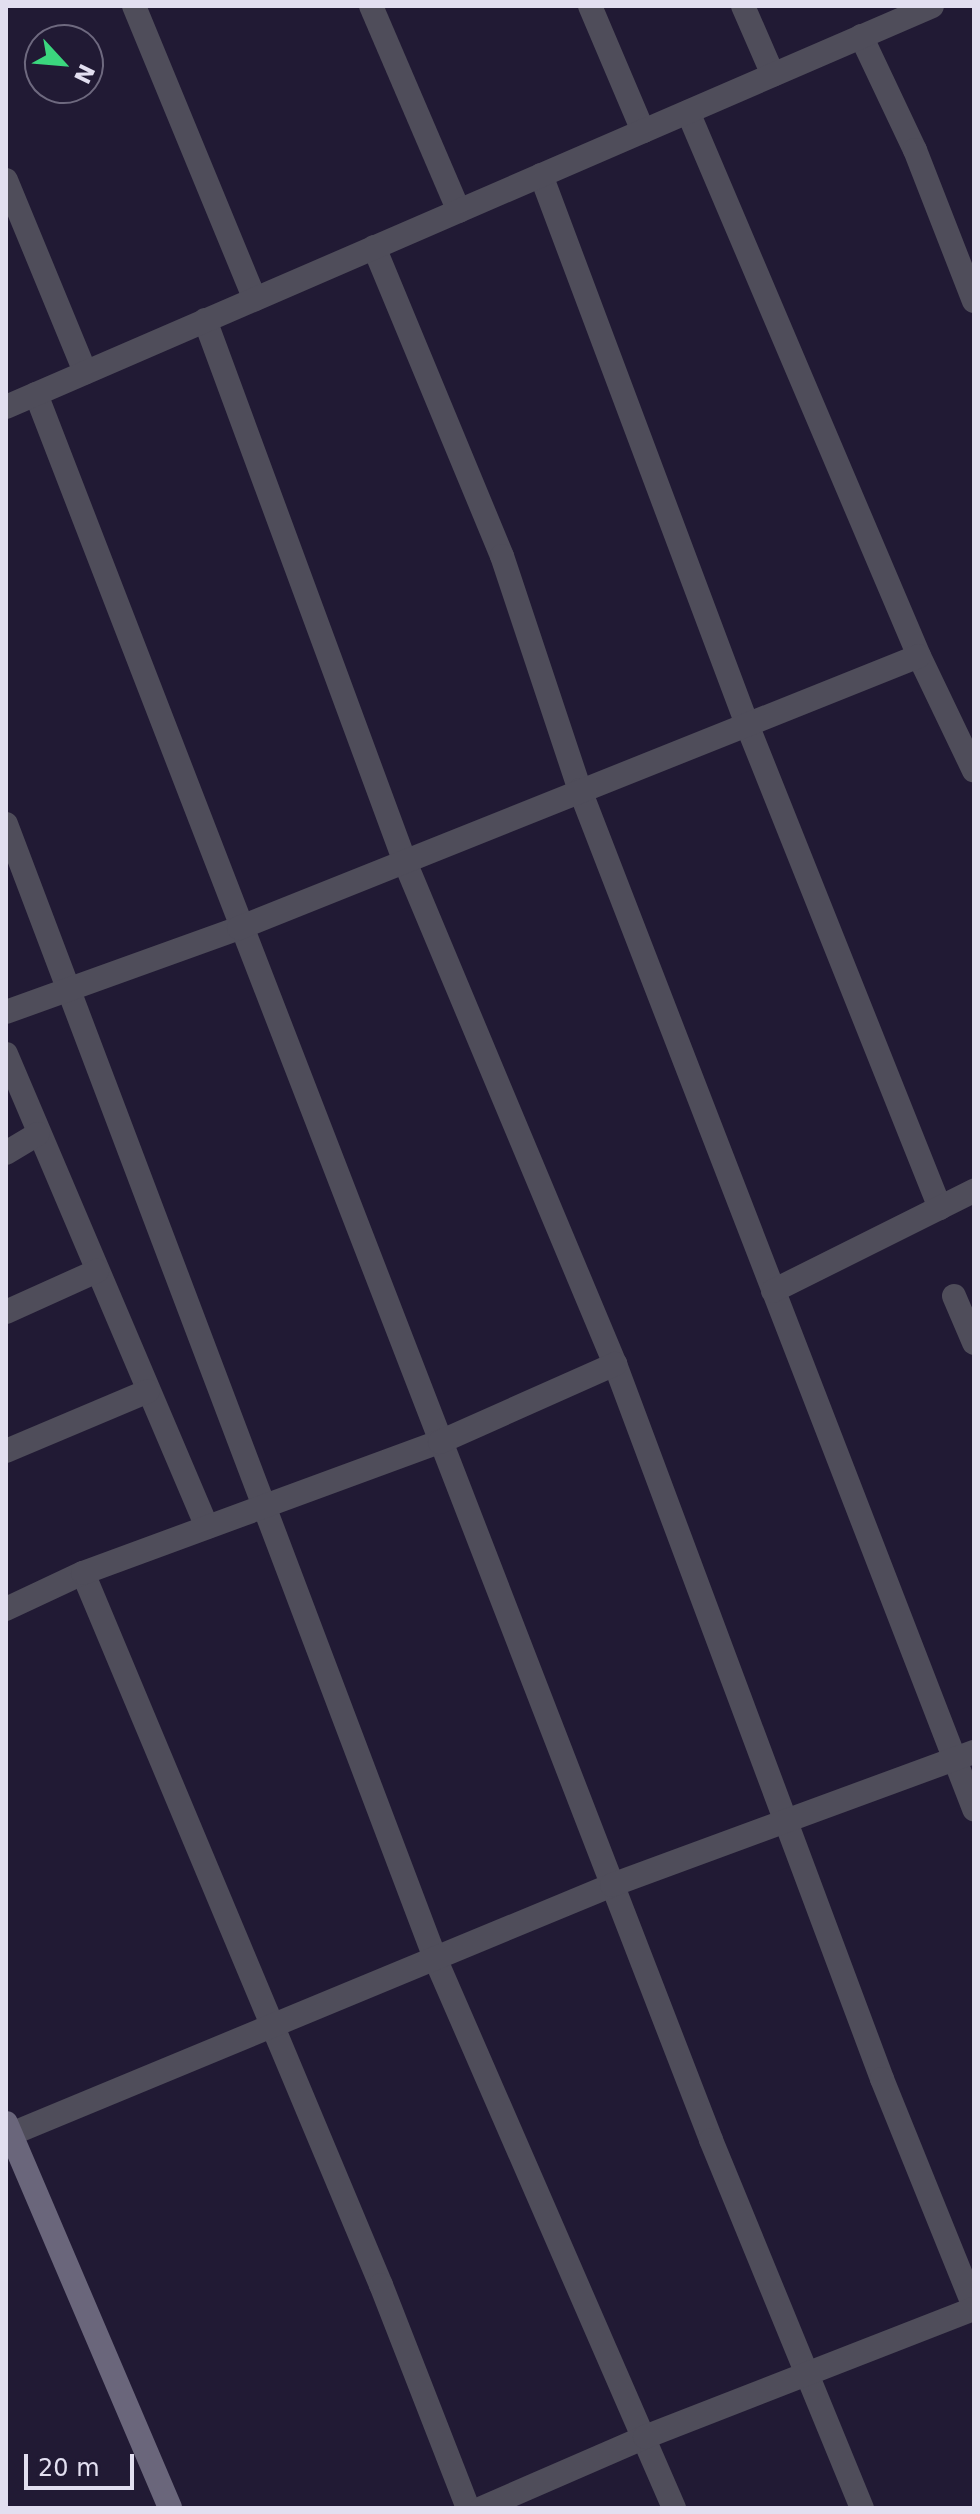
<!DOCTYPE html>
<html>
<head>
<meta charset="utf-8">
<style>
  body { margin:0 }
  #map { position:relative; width:980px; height:2514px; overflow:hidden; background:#211a34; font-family:"DejaVu Sans",sans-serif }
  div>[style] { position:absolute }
  .street>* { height:24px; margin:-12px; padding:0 12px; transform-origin:12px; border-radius:12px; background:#4f4d5a }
  .secondary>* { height:24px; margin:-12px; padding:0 12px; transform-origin:12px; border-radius:12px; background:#6a667b }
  span { translate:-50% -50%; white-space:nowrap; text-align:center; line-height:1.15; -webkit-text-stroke:8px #211a34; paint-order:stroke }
  .frame { position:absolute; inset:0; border:8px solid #e2dff0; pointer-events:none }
  .north { position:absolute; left:24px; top:24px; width:80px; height:80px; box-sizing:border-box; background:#211a34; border:2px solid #6e697f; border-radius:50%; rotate:116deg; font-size:22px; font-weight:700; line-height:32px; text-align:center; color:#e2dff0 }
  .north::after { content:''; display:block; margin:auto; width:28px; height:36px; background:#3bd77e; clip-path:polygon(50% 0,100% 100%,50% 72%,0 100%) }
  .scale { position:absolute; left:24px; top:2454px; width:110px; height:36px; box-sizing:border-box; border:4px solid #e2dff0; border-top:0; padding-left:10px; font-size:24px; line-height:28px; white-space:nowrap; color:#e2dff0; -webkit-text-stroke:6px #211a34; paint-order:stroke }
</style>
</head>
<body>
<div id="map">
  <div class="street">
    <i style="left:134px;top:6px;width:317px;rotate:67.6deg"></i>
    <i style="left:371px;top:6px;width:223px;rotate:66.8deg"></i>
    <i style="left:590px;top:6px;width:136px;rotate:67deg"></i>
    <i style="left:743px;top:6px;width:75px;rotate:66.5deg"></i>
    <i style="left:861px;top:36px;width:126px;rotate:64.7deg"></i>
    <i style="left:915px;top:150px;width:162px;rotate:68.7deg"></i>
    <i style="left:688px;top:112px;width:591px;rotate:66.99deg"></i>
    <i style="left:919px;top:656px;width:127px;rotate:64.4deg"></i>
    <i style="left:541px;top:175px;width:590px;rotate:69.44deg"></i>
    <i style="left:748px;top:727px;width:518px;rotate:68.24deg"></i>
    <i style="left:6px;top:180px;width:208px;rotate:67.6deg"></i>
    <i style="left:374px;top:247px;width:334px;rotate:67.5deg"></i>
    <i style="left:502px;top:556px;width:247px;rotate:71.6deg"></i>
    <i style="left:580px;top:790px;width:1093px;rotate:68.86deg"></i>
    <i style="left:205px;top:320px;width:578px;rotate:69.75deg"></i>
    <i style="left:405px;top:862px;width:544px;rotate:67.3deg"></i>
    <i style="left:615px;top:1364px;width:763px;rotate:69.52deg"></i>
    <i style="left:882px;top:2079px;width:246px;rotate:68deg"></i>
    <i style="left:36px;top:394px;width:1872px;rotate:68.86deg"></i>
    <i style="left:711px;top:2140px;width:398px;rotate:67.7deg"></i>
    <i style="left:6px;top:407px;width:1009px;rotate:-23.41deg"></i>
    <i style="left:6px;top:824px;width:1212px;rotate:69.28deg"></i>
    <i style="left:435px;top:1958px;width:600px;rotate:66.51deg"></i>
    <i style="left:6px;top:1012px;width:248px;rotate:-19.8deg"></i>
    <i style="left:239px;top:928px;width:732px;rotate:-21.8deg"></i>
    <i style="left:6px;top:1054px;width:514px;rotate:66.98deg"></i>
    <i style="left:6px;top:1153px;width:37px;rotate:-31deg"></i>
    <i style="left:773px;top:1291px;width:225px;rotate:-26.5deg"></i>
    <i style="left:954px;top:1296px;width:51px;rotate:66.9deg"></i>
    <i style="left:6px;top:1312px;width:100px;rotate:-24.3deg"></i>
    <i style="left:6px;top:1451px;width:154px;rotate:-22.9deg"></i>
    <i style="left:83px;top:1573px;width:772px;rotate:67.29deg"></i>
    <i style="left:381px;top:2285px;width:239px;rotate:68.7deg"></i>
    <i style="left:6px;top:1609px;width:85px;rotate:-25.1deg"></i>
    <i style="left:83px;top:1573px;width:380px;rotate:-20.2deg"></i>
    <i style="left:440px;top:1442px;width:192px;rotate:-24deg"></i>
    <i style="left:11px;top:2134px;width:651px;rotate:-22.5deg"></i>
    <i style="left:612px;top:1885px;width:386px;rotate:-20.2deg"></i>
    <i style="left:482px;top:2508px;width:178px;rotate:-23.5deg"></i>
    <i style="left:645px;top:2437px;width:353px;rotate:-21.3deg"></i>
  </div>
  <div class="secondary">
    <i style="left:6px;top:2123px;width:418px;rotate:66.9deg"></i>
  </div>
  <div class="frame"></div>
  <div class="north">N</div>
  <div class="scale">20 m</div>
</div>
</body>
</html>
